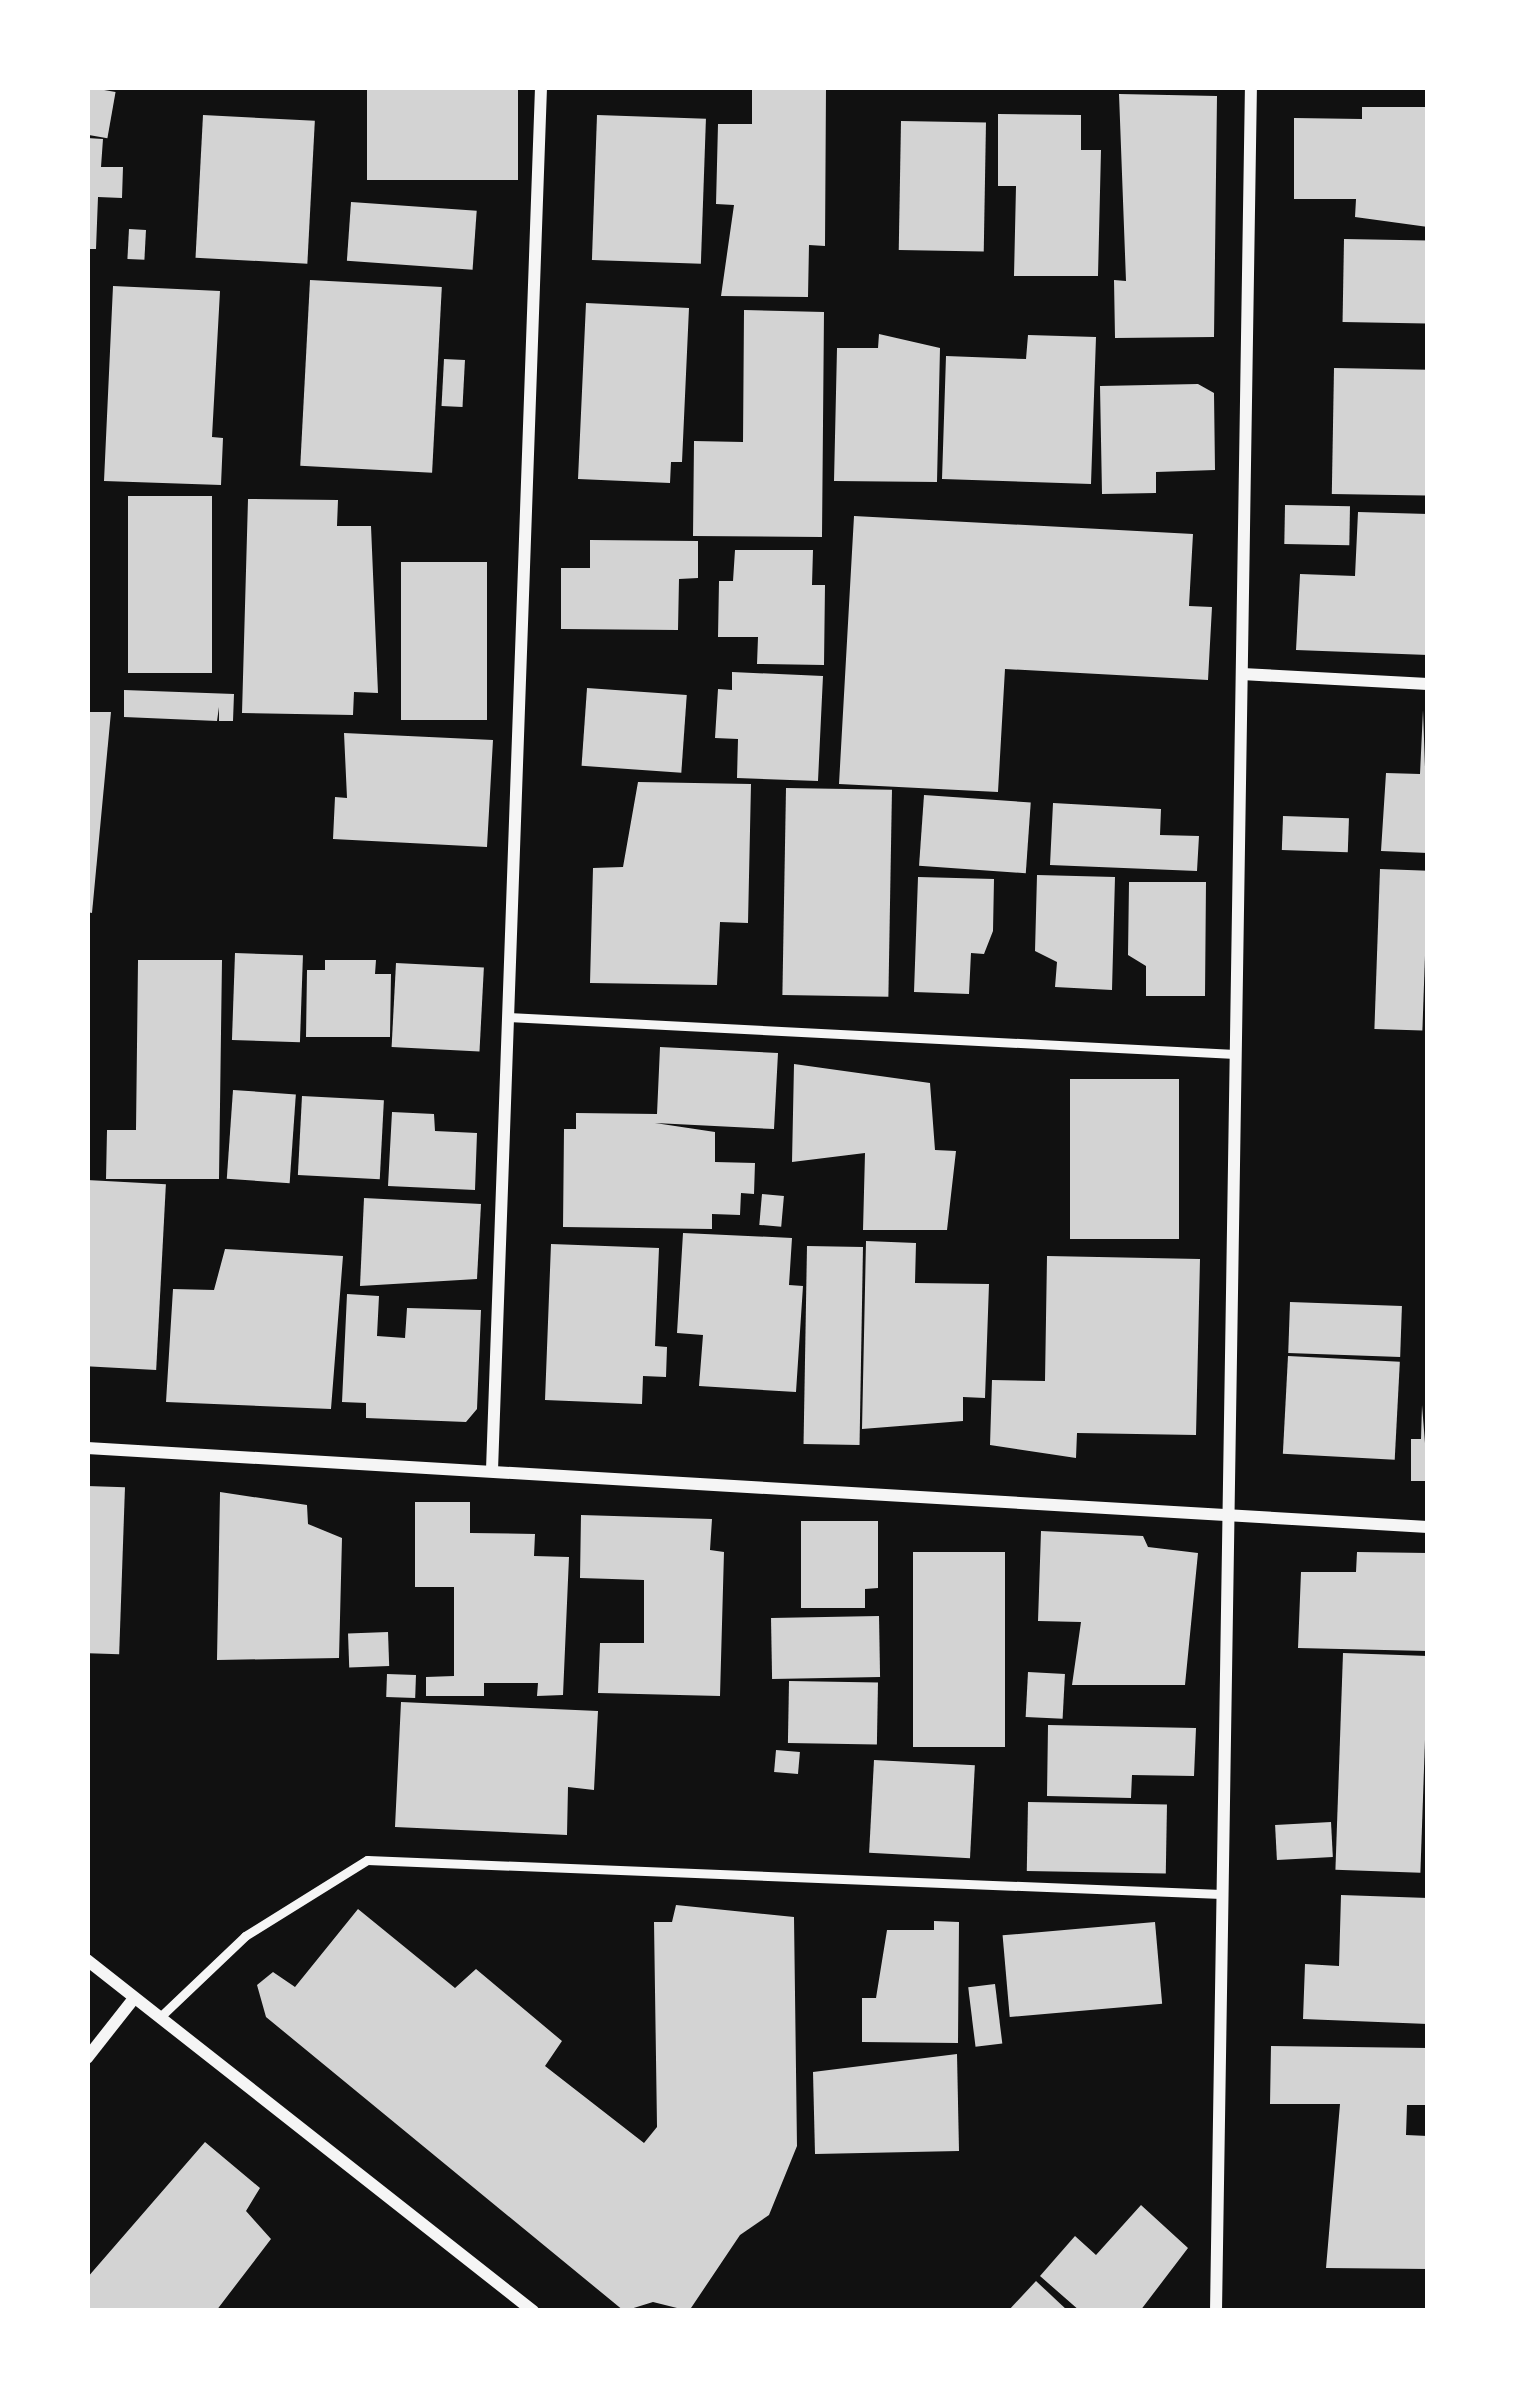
<!DOCTYPE html>
<html>
<head>
<meta charset="utf-8">
<style>
  body { margin:0 }
  #map { position:relative; width:1515px; height:2398px; overflow:hidden; background:#111; font-family:Figtree,sans-serif }
  div>[style] { position:absolute }
  .building>* { inset:0; background:#d3d3d3; transform-origin:0 0 }
  .service>* { height:9px; margin:-4.5px; padding:0 4.5px; transform-origin:4.5px; border-radius:4.5px; background:#f5f5f5 }
  .minor>* { height:12px; margin:-6px; padding:0 6px; transform-origin:6px; border-radius:6px; background:#f5f5f5 }
  span { translate:-50% -50%; white-space:nowrap; text-align:center; line-height:1.15; -webkit-text-stroke:9px #fff; paint-order:stroke }
  .frame { position:absolute; inset:0; border:90px solid #fff; pointer-events:none }
</style>
</head>
<body>
<div id="map">
  <div class="building">
    <i style="left:87px;top:87px;width:29px;height:47px;rotate:10deg"></i>
    <i style="left:367px;top:87px;width:151px;height:93px"></i>
    <i style="clip-path:polygon(752px 87px,826px 87px,825px 246px,809px 245px,808px 297px,721px 296px,734px 205px,716px 204px,718px 124px,752px 124px)"></i>
    <i style="clip-path:polygon(1119px 94px,1217px 96px,1214px 337px,1115px 338px,1114px 280px,1126px 281px)"></i>
    <i style="clip-path:polygon(1362px 107px,1428px 107px,1428px 227px,1355px 217px,1356px 199px,1294px 199px,1294px 118px,1362px 119px)"></i>
    <i style="clip-path:polygon(998px 114px,1081px 115px,1081px 150px,1101px 150px,1098px 276px,1014px 276px,1016px 186px,998px 186px)"></i>
    <i style="left:203px;top:115px;width:112px;height:143px;rotate:3deg"></i>
    <i style="left:597px;top:115px;width:109px;height:145px;rotate:2deg"></i>
    <i style="left:901px;top:121px;width:85px;height:129px;rotate:1deg"></i>
    <i style="clip-path:polygon(87px 138px,103px 139px,101px 167px,123px 167px,122px 198px,98px 197px,96px 249px,87px 249px)"></i>
    <i style="left:351px;top:202px;width:126px;height:59px;rotate:4deg"></i>
    <i style="left:129px;top:229px;width:17px;height:30px;rotate:3deg"></i>
    <i style="left:1344px;top:239px;width:84px;height:83px;rotate:1deg"></i>
    <i style="left:310px;top:280px;width:132px;height:186px;rotate:3deg"></i>
    <i style="clip-path:polygon(113px 286px,220px 291px,212px 437px,223px 438px,221px 485px,104px 481px)"></i>
    <i style="clip-path:polygon(586px 303px,689px 308px,682px 462px,671px 462px,670px 483px,578px 479px)"></i>
    <i style="clip-path:polygon(744px 310px,824px 312px,822px 537px,693px 536px,694px 441px,743px 442px)"></i>
    <i style="clip-path:polygon(879px 334px,940px 348px,937px 482px,834px 481px,837px 348px,878px 348px)"></i>
    <i style="clip-path:polygon(1028px 335px,1096px 337px,1091px 484px,942px 479px,946px 356px,1026px 359px)"></i>
    <i style="left:444px;top:359px;width:21px;height:47px;rotate:3deg"></i>
    <i style="left:1334px;top:368px;width:94px;height:126px;rotate:1deg"></i>
    <i style="clip-path:polygon(1198px 384px,1214px 393px,1215px 470px,1156px 472px,1156px 493px,1102px 494px,1100px 386px)"></i>
    <i style="left:128px;top:496px;width:84px;height:177px"></i>
    <i style="clip-path:polygon(248px 499px,338px 500px,337px 526px,371px 526px,378px 693px,354px 692px,353px 715px,242px 713px)"></i>
    <i style="left:1285px;top:505px;width:65px;height:39px;rotate:1deg"></i>
    <i style="clip-path:polygon(1358px 512px,1428px 514px,1428px 655px,1296px 650px,1300px 574px,1355px 576px)"></i>
    <i style="clip-path:polygon(854px 516px,1193px 534px,1189px 606px,1212px 607px,1208px 680px,1005px 669px,998px 792px,839px 784px)"></i>
    <i style="clip-path:polygon(590px 540px,698px 541px,698px 578px,679px 579px,678px 630px,561px 629px,561px 568px,590px 568px)"></i>
    <i style="clip-path:polygon(735px 550px,813px 550px,812px 585px,825px 585px,824px 665px,757px 664px,758px 637px,718px 637px,719px 581px,733px 581px)"></i>
    <i style="left:401px;top:562px;width:86px;height:158px"></i>
    <i style="clip-path:polygon(732px 672px,823px 676px,818px 781px,737px 778px,738px 739px,715px 738px,718px 689px,732px 690px)"></i>
    <i style="left:587px;top:688px;width:100px;height:78px;rotate:4deg"></i>
    <i style="clip-path:polygon(124px 690px,234px 694px,233px 721px,219px 721px,219px 707px,217px 721px,124px 717px)"></i>
    <i style="clip-path:polygon(1423px 710px,1428px 853px,1381px 851px,1386px 773px,1420px 774px)"></i>
    <i style="clip-path:polygon(87px 712px,111px 712px,92px 913px,87px 912px)"></i>
    <i style="clip-path:polygon(344px 733px,493px 740px,487px 847px,333px 839px,335px 797px,347px 798px)"></i>
    <i style="clip-path:polygon(638px 782px,751px 784px,748px 923px,720px 922px,717px 985px,590px 983px,593px 868px,623px 867px)"></i>
    <i style="left:786px;top:788px;width:106px;height:207px;rotate:1deg"></i>
    <i style="left:924px;top:795px;width:107px;height:71px;rotate:4deg"></i>
    <i style="clip-path:polygon(1053px 803px,1161px 809px,1160px 835px,1199px 836px,1197px 871px,1050px 865px)"></i>
    <i style="left:1283px;top:816px;width:66px;height:34px;rotate:2deg"></i>
    <i style="left:1380px;top:869px;width:48px;height:160px;rotate:2deg"></i>
    <i style="clip-path:polygon(1037px 875px,1115px 877px,1112px 990px,1055px 987px,1057px 962px,1035px 951px)"></i>
    <i style="clip-path:polygon(918px 877px,994px 879px,993px 931px,984px 954px,971px 953px,969px 994px,914px 992px)"></i>
    <i style="clip-path:polygon(1129px 882px,1206px 882px,1205px 996px,1146px 996px,1146px 966px,1128px 955px)"></i>
    <i style="left:235px;top:953px;width:68px;height:87px;rotate:2deg"></i>
    <i style="clip-path:polygon(138px 960px,222px 960px,219px 1179px,106px 1179px,107px 1130px,136px 1130px)"></i>
    <i style="clip-path:polygon(325px 960px,376px 960px,375px 974px,391px 974px,390px 1037px,306px 1037px,307px 970px,325px 970px)"></i>
    <i style="left:396px;top:963px;width:88px;height:84px;rotate:3deg"></i>
    <i style="clip-path:polygon(660px 1047px,778px 1053px,774px 1129px,655px 1123px,715px 1132px,715px 1162px,755px 1163px,754px 1194px,741px 1193px,740px 1215px,712px 1214px,712px 1229px,563px 1227px,564px 1129px,576px 1129px,576px 1113px,657px 1114px)"></i>
    <i style="clip-path:polygon(794px 1064px,930px 1083px,935px 1150px,956px 1151px,947px 1230px,863px 1230px,865px 1153px,792px 1162px)"></i>
    <i style="left:1070px;top:1079px;width:109px;height:160px"></i>
    <i style="left:233px;top:1090px;width:63px;height:89px;rotate:4deg"></i>
    <i style="left:302px;top:1096px;width:82px;height:79px;rotate:3deg"></i>
    <i style="clip-path:polygon(392px 1112px,434px 1114px,435px 1131px,477px 1133px,475px 1190px,388px 1186px)"></i>
    <i style="left:87px;top:1180px;width:79px;height:186px;rotate:3deg"></i>
    <i style="left:762px;top:1194px;width:22px;height:31px;rotate:5deg"></i>
    <i style="clip-path:polygon(364px 1198px,481px 1204px,477px 1279px,360px 1286px)"></i>
    <i style="clip-path:polygon(683px 1233px,792px 1238px,789px 1285px,803px 1286px,796px 1392px,699px 1386px,703px 1335px,677px 1333px)"></i>
    <i style="clip-path:polygon(866px 1241px,916px 1243px,915px 1283px,989px 1284px,985px 1398px,963px 1397px,963px 1421px,862px 1429px)"></i>
    <i style="clip-path:polygon(551px 1244px,659px 1248px,655px 1346px,667px 1347px,666px 1377px,643px 1376px,642px 1404px,545px 1400px)"></i>
    <i style="left:807px;top:1246px;width:56px;height:198px;rotate:1deg"></i>
    <i style="clip-path:polygon(225px 1249px,343px 1256px,331px 1409px,166px 1402px,173px 1289px,214px 1290px)"></i>
    <i style="clip-path:polygon(1047px 1256px,1200px 1259px,1196px 1435px,1077px 1433px,1076px 1458px,990px 1445px,992px 1380px,1045px 1381px)"></i>
    <i style="clip-path:polygon(347px 1294px,379px 1296px,377px 1336px,405px 1338px,407px 1308px,481px 1310px,477px 1409px,466px 1422px,366px 1418px,366px 1403px,342px 1402px)"></i>
    <i style="left:1290px;top:1302px;width:112px;height:51px;rotate:2deg"></i>
    <i style="left:1288px;top:1356px;width:112px;height:98px;rotate:3deg"></i>
    <i style="clip-path:polygon(1422px 1405px,1428px 1481px,1411px 1481px,1411px 1439px,1421px 1439px)"></i>
    <i style="left:87px;top:1486px;width:38px;height:167px;rotate:2deg"></i>
    <i style="clip-path:polygon(220px 1492px,307px 1505px,308px 1524px,342px 1538px,339px 1658px,217px 1660px)"></i>
    <i style="clip-path:polygon(415px 1502px,470px 1502px,470px 1533px,535px 1534px,534px 1556px,569px 1557px,563px 1695px,537px 1696px,538px 1683px,484px 1683px,484px 1696px,426px 1696px,426px 1677px,454px 1676px,454px 1587px,415px 1587px)"></i>
    <i style="clip-path:polygon(581px 1515px,712px 1519px,710px 1550px,724px 1552px,720px 1696px,598px 1693px,600px 1643px,644px 1643px,644px 1580px,580px 1578px)"></i>
    <i style="clip-path:polygon(801px 1521px,878px 1521px,878px 1588px,865px 1589px,865px 1608px,801px 1608px)"></i>
    <i style="clip-path:polygon(1041px 1531px,1143px 1536px,1148px 1547px,1198px 1553px,1185px 1685px,1072px 1685px,1081px 1622px,1038px 1621px)"></i>
    <i style="left:913px;top:1552px;width:92px;height:195px"></i>
    <i style="clip-path:polygon(1357px 1552px,1428px 1553px,1428px 1651px,1298px 1648px,1301px 1572px,1356px 1572px)"></i>
    <i style="left:879px;top:1616px;width:61px;height:108px;rotate:89deg"></i>
    <i style="left:388px;top:1632px;width:34px;height:40px;rotate:88deg"></i>
    <i style="left:1343px;top:1653px;width:85px;height:217px;rotate:2deg"></i>
    <i style="left:1028px;top:1672px;width:37px;height:45px;rotate:3deg"></i>
    <i style="left:387px;top:1674px;width:29px;height:23px;rotate:2deg"></i>
    <i style="left:789px;top:1681px;width:89px;height:62px;rotate:1deg"></i>
    <i style="clip-path:polygon(401px 1702px,598px 1711px,594px 1790px,568px 1787px,567px 1835px,395px 1827px)"></i>
    <i style="clip-path:polygon(1048px 1725px,1196px 1728px,1194px 1776px,1132px 1775px,1131px 1798px,1047px 1796px)"></i>
    <i style="left:776px;top:1750px;width:24px;height:22px;rotate:5deg"></i>
    <i style="left:874px;top:1760px;width:101px;height:93px;rotate:3deg"></i>
    <i style="left:1028px;top:1802px;width:139px;height:69px;rotate:1deg"></i>
    <i style="left:1331px;top:1822px;width:35px;height:56px;rotate:87deg"></i>
    <i style="clip-path:polygon(1341px 1895px,1428px 1898px,1428px 2024px,1303px 2019px,1305px 1964px,1339px 1966px)"></i>
    <i style="clip-path:polygon(676px 1905px,794px 1917px,797px 2146px,769px 2215px,740px 2235px,689px 2311px,653px 2302px,624px 2311px,266px 2017px,257px 1985px,273px 1972px,295px 1987px,358px 1909px,455px 1988px,476px 1969px,562px 2041px,545px 2066px,644px 2143px,657px 2127px,654px 1922px,672px 1922px)"></i>
    <i style="clip-path:polygon(934px 1921px,959px 1922px,958px 2043px,862px 2042px,862px 1998px,876px 1998px,887px 1930px,934px 1930px)"></i>
    <i style="left:1155px;top:1922px;width:82px;height:153px;rotate:85deg"></i>
    <i style="left:995px;top:1984px;width:60px;height:27px;rotate:83deg"></i>
    <i style="clip-path:polygon(1271px 2046px,1428px 2048px,1428px 2105px,1407px 2105px,1406px 2135px,1428px 2136px,1428px 2269px,1326px 2268px,1340px 2104px,1270px 2104px)"></i>
    <i style="clip-path:polygon(957px 2054px,959px 2151px,815px 2154px,813px 2072px)"></i>
    <i style="clip-path:polygon(205px 2142px,260px 2188px,246px 2211px,271px 2239px,216px 2311px,87px 2311px,87px 2278px)"></i>
    <i style="clip-path:polygon(1141px 2205px,1188px 2248px,1140px 2311px,1080px 2311px,1040px 2276px,1075px 2236px,1096px 2255px)"></i>
    <i style="clip-path:polygon(1036px 2281px,1068px 2311px,1008px 2311px)"></i>
  </div>
  <div class="service">
    <i style="left:508px;top:1017px;width:728px;rotate:2.91deg"></i>
    <i style="left:159px;top:2018px;width:119px;rotate:-43.6deg"></i>
    <i style="left:245px;top:1936px;width:144px;rotate:-31.9deg"></i>
    <i style="left:367px;top:1860px;width:855px;rotate:2.28deg"></i>
  </div>
  <div class="minor">
    <i style="left:1242px;top:674px;width:186px;rotate:3.1deg"></i>
    <i style="left:87px;top:1448px;width:1343px;rotate:3.37deg"></i>
    <i style="left:492px;top:1470px;width:1384px;rotate:-87.97deg"></i>
    <i style="left:87px;top:1960px;width:568px;rotate:38.2deg"></i>
    <i style="left:87px;top:2058px;width:71px;rotate:-51.8deg"></i>
    <i style="left:1216px;top:2311px;width:2224px;rotate:-89.1deg"></i>
  </div>
  <div class="frame"></div>
</div>
</body>
</html>
